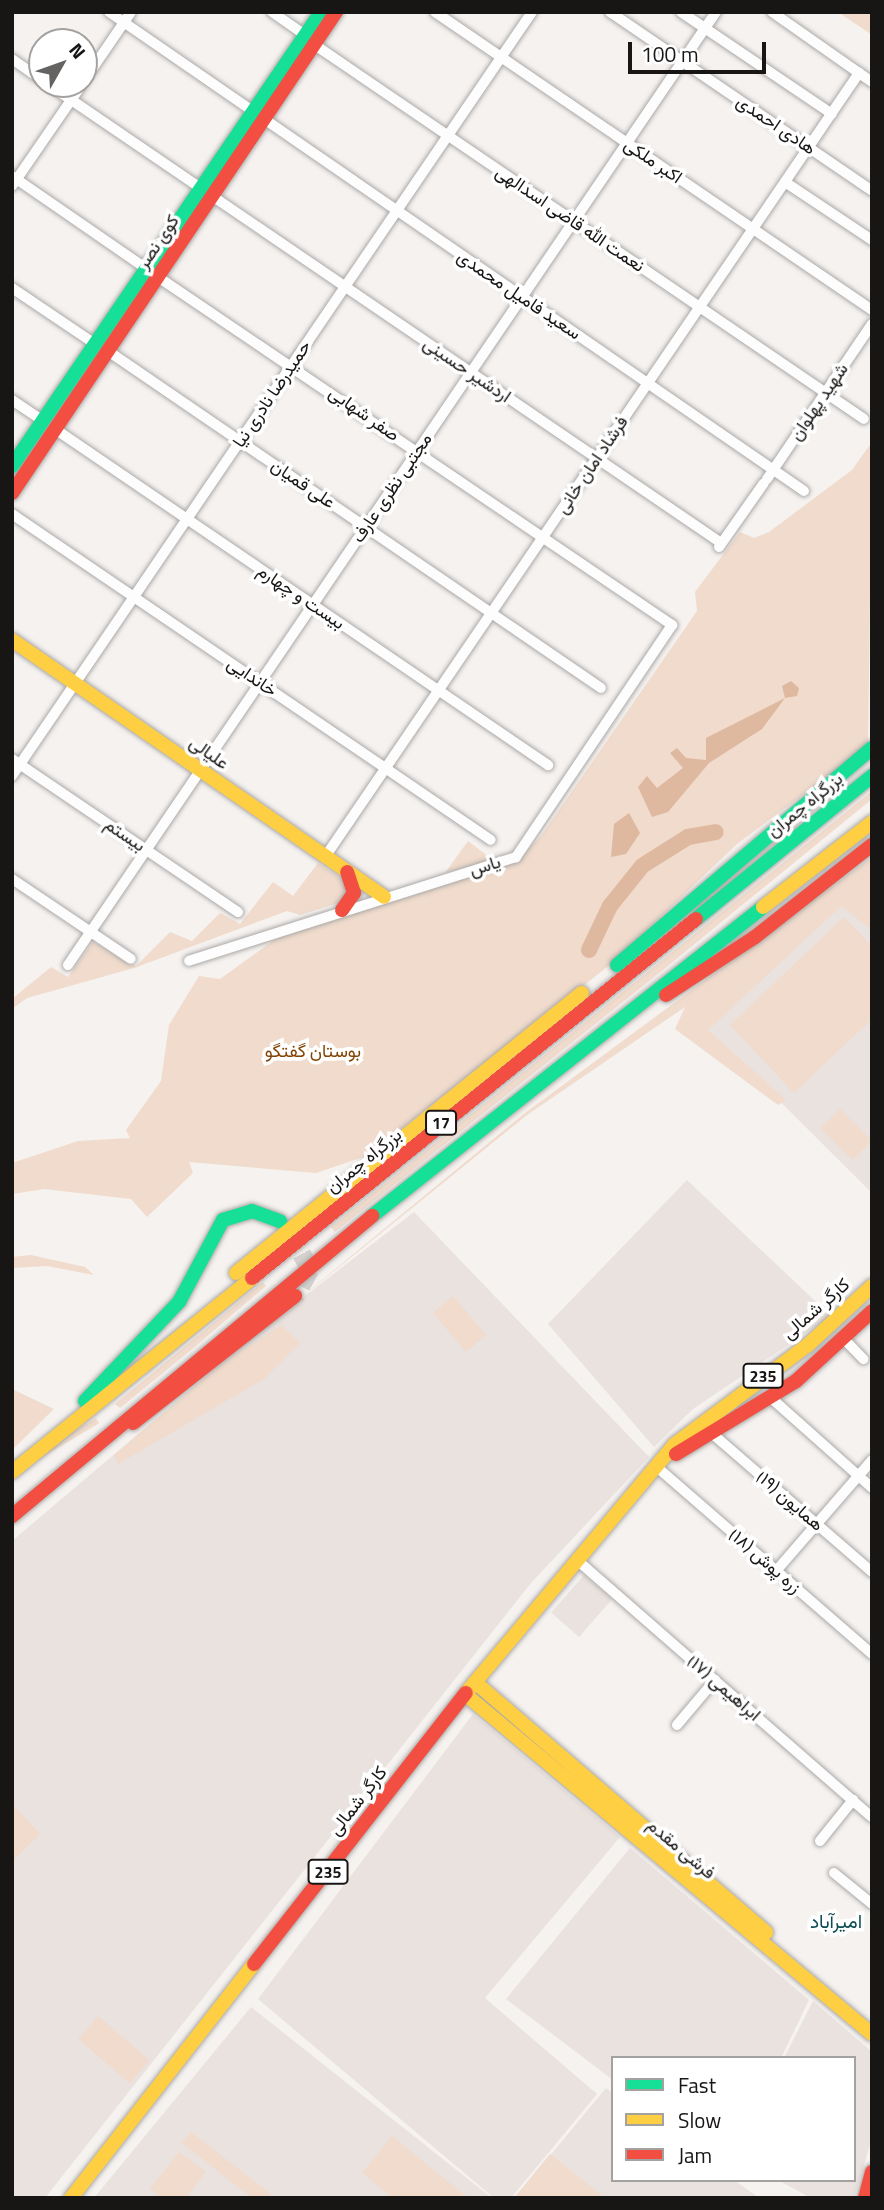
<!DOCTYPE html>
<html>
<head>
<meta charset="utf-8">
<style>
  body { margin:0 }
  #map { position:relative; width:884px; height:2210px; overflow:hidden; background:#f5f2f0; font-family:"Titillium Web",Vazirmatn,sans-serif }
  div>[style] { position:absolute }
  .built>* { inset:0; background:#eae2de; transform-origin:0 0 }
  .green>* { inset:0; background:#f0dbcc; transform-origin:0 0 }
  .water>* { inset:0; background:#deb99f }
  .river>* { height:16px; margin:-8px; padding:0 8px; transform-origin:8px; border-radius:8px; background:#deb99f }
  .highway-tunnel>* { height:19px; margin-top:-9.5px; transform-origin:0; background:repeating-linear-gradient(90deg,#d4d1cf 0 19px,transparent 0 29px) }
  .roads { filter:drop-shadow(0 0 2px #aba9a7) drop-shadow(0 0 2px #aba9a7) }
  .street>* { height:10px; margin:-5px; padding:0 5px; transform-origin:5px; border-radius:5px; background:#fefdfd }
  .fast>* { height:14px; margin:-7px; padding:0 7px; transform-origin:7px; border-radius:7px; background:#16e098 }
  .slow>* { height:14px; margin:-7px; padding:0 7px; transform-origin:7px; border-radius:7px; background:#ffcf43 }
  .jam>* { height:14px; margin:-7px; padding:0 7px; transform-origin:7px; border-radius:7px; background:#f24e42 }
  span { translate:-50% -50%; white-space:nowrap; text-align:center; line-height:1.15; -webkit-text-stroke:7px #fff; paint-order:stroke }
  .shield-label span { padding:2px 5px; background:#fff; border:2px solid; border-radius:5px; -webkit-text-stroke-width:0 }
  .shield-label { font-size:16px; color:#181615; font-weight:700 }
  .street-label { font-size:18px; color:#181615 }
  .park-label { font-size:18px; color:#834405 }
  .neighbourhood-label { font-size:19px; color:#0e4c53 }
  .frame { position:absolute; inset:0; border:14px solid #181615; pointer-events:none }
  .legend { position:absolute; left:611px; top:2056px; width:245px; height:126px; box-sizing:border-box; background:#fff; border:2px solid #a3a2a1; margin:0; padding:9px 12px; list-style:none; font-size:21px; color:#181615 }
  .legend li { display:flex; align-items:center; gap:14px; height:35px }
  .legend b { width:35px; border:2px solid #a3a2a1 }
  .north { position:absolute; left:28px; top:28px; width:70px; height:70px; box-sizing:border-box; background:#fff; border:2px solid #a3a2a1; border-radius:50%; rotate:50deg; font-size:19px; font-weight:700; line-height:28px; text-align:center; color:#181615 }
  .north::after { content:''; display:block; margin:auto; width:24px; height:32px; background:#656362; clip-path:polygon(50% 0,100% 100%,50% 72%,0 100%) }
  .scale { position:absolute; left:628px; top:42px; width:138px; height:32px; box-sizing:border-box; border:4px solid #181615; border-top:0; padding-left:9px; font-size:21px; line-height:24px; white-space:nowrap; color:#181615; -webkit-text-stroke:5px #fff; paint-order:stroke }
</style>
</head>
<body>
<div id="map">
  <div class="built">
    <i style="clip-path:polygon(872px 862px,872px 1193px,686px 1008px)"></i>
    <i style="clip-path:polygon(687px 1180px,831px 1316px,693px 1409px,654px 1447px,548px 1324px)"></i>
    <i style="clip-path:polygon(414px 1212px,649px 1457px,531px 1583px,45px 2198px,12px 2198px,12px 1541px,262px 1329px)"></i>
    <i style="left:584px;top:1575px;width:37px;height:50px;rotate:41deg"></i>
    <i style="clip-path:polygon(473px 1714px,620px 1837px,485px 1998px,597px 2094px,511px 2198px,494px 2198px,258px 1999px)"></i>
    <i style="clip-path:polygon(630px 1848px,809px 2000px,781px 2058px,613px 2058px,613px 2080px,506px 1999px)"></i>
    <i style="clip-path:polygon(813px 2001px,872px 2052px,872px 2138px,854px 2198px,811px 2198px,778px 2180px,854px 2180px,854px 2058px,784px 2058px)"></i>
    <i style="clip-path:polygon(251px 2007px,492px 2198px,94px 2198px)"></i>
    <i style="clip-path:polygon(606px 2088px,613px 2093px,613px 2180px,734px 2180px,759px 2198px,515px 2198px)"></i>
  </div>
  <div class="green">
    <i style="clip-path:polygon(838px 12px,872px 12px,872px 35px)"></i>
    <i style="clip-path:polygon(872px 442px,868px 746px,737px 844px,611px 964px,366px 1156px,316px 1173px,189px 1162px,193px 1173px,147px 1217px,131px 1199px,44px 1189px,12px 1194px,12px 1163px,78px 1141px,130px 1138px,126px 1130px,161px 1081px,169px 1025px,199px 976px,220px 979px,285px 932px,515px 863px,541px 836px,697px 611px,695px 592px,740px 532px,754px 538px,769px 532px,852px 470px)"></i>
    <i style="clip-path:polygon(872px 791px,872px 799px,664px 969px,335px 1232px,331px 1227px)"></i>
    <i style="clip-path:polygon(468px 841px,493px 860px,445px 873px)"></i>
    <i style="clip-path:polygon(872px 857px,872px 930px,841px 906px,708px 1030px,786px 1100px,778px 1105px,675px 1029px,685px 1007px,527px 1115px,276px 1318px,525px 1113px)"></i>
    <i style="clip-path:polygon(318px 863px,350px 884px,345px 901px,300px 915px,287px 911px,134px 968px,27px 998px,12px 1009px,12px 999px,51px 967px,68px 977px,93px 942px,136px 966px,170px 932px,192px 941px,220px 913px,240px 924px,273px 882px,293px 896px)"></i>
    <i style="clip-path:polygon(844px 917px,872px 946px,872px 1019px,794px 1093px,730px 1025px)"></i>
    <i style="left:840px;top:1109px;width:45px;height:27px;rotate:45deg"></i>
    <i style="clip-path:polygon(31px 1255px,85px 1267px,94px 1275px,47px 1266px,12px 1268px,12px 1257px)"></i>
    <i style="clip-path:polygon(263px 1282px,266px 1286px,191px 1350px,120px 1408px,115px 1404px)"></i>
    <i style="left:453px;top:1296px;width:51px;height:26px;rotate:50deg"></i>
    <i style="clip-path:polygon(282px 1325px,300px 1343px,264px 1379px,118px 1464px,114px 1455px,224px 1362px)"></i>
    <i style="clip-path:polygon(12px 1389px,54px 1409px,12px 1450px)"></i>
    <i style="left:96px;top:1418px;width:6px;height:108px;rotate:59deg"></i>
    <i style="clip-path:polygon(12px 1804px,40px 1834px,12px 1862px)"></i>
    <i style="left:98px;top:2016px;width:68px;height:30px;rotate:41deg"></i>
    <i style="clip-path:polygon(191px 2132px,271px 2194px,268px 2198px,252px 2198px,182px 2143px)"></i>
    <i style="clip-path:polygon(392px 2136px,468px 2198px,393px 2198px,362px 2173px)"></i>
    <i style="clip-path:polygon(179px 2152px,206px 2172px,186px 2198px,161px 2198px,150px 2189px)"></i>
    <i style="clip-path:polygon(550px 2154px,605px 2198px,514px 2198px)"></i>
  </div>
  <div class="water">
    <i style="clip-path:polygon(791px 681px,799px 688px,797px 696px,785px 698px,762px 729px,709px 763px,668px 812px,652px 817px,638px 787px,647px 776px,657px 788px,683px 768px,670px 753px,677px 748px,686px 758px,706px 760px,706px 738px,785px 698px,782px 686px)"></i>
    <i style="clip-path:polygon(629px 813px,640px 833px,626px 854px,611px 857px,614px 824px)"></i>
  </div>
  <div class="river">
    <i style="left:645px;top:864px;width:51px;rotate:-32.1deg"></i>
    <i style="left:688px;top:837px;width:28px;rotate:-10deg"></i>
    <i style="left:589px;top:950px;width:49px;rotate:-64.5deg"></i>
    <i style="left:610px;top:906px;width:51px;rotate:-51.3deg"></i>
  </div>
  <div class="highway-tunnel">
    <i style="left:288px;top:1228px;width:47px;rotate:61.8deg"></i>
    <i style="left:310px;top:1269px;width:31px;rotate:119deg"></i>
  </div>
  <div class="roads">
    <div class="street">
      <i style="left:109px;top:12px;width:844px;rotate:34.57deg"></i>
      <i style="left:272px;top:12px;width:40px;rotate:34.9deg"></i>
      <i style="left:435px;top:12px;width:529px;rotate:34.29deg"></i>
      <i style="left:610px;top:12px;width:317px;rotate:34.3deg"></i>
      <i style="left:681px;top:12px;width:182px;rotate:34deg"></i>
      <i style="left:772px;top:12px;width:122px;rotate:35deg"></i>
      <i style="left:315px;top:45px;width:664px;rotate:34.26deg"></i>
      <i style="left:12px;top:59px;width:37px;rotate:35deg"></i>
      <i style="left:84px;top:81px;width:83px;rotate:-55.7deg"></i>
      <i style="left:48px;top:84px;width:815px;rotate:34.29deg"></i>
      <i style="left:12px;top:176px;width:164px;rotate:34.6deg"></i>
      <i style="left:785px;top:182px;width:105px;rotate:33.7deg"></i>
      <i style="left:12px;top:186px;width:124px;rotate:-55.5deg"></i>
      <i style="left:158px;top:277px;width:621px;rotate:34.1deg"></i>
      <i style="left:672px;top:625px;width:280px;rotate:123.9deg"></i>
      <i style="left:516px;top:857px;width:343px;rotate:162.4deg"></i>
      <i style="left:12px;top:288px;width:100px;rotate:34deg"></i>
      <i style="left:108px;top:351px;width:597px;rotate:34.36deg"></i>
      <i style="left:12px;top:400px;width:37px;rotate:34deg"></i>
      <i style="left:55px;top:429px;width:597px;rotate:34.28deg"></i>
      <i style="left:767px;top:479px;width:187px;rotate:-55.9deg"></i>
      <i style="left:12px;top:514px;width:579px;rotate:34.24deg"></i>
      <i style="left:719px;top:547px;width:78px;rotate:-54.9deg"></i>
      <i style="left:12px;top:759px;width:273px;rotate:34.1deg"></i>
      <i style="left:12px;top:776px;width:924px;rotate:-55.76deg"></i>
      <i style="left:325px;top:857px;width:949px;rotate:-55.74deg"></i>
      <i style="left:12px;top:879px;width:143px;rotate:33.9deg"></i>
      <i style="left:68px;top:965px;width:1152px;rotate:-55.79deg"></i>
      <i style="left:844px;top:1339px;width:28px;rotate:46deg"></i>
      <i style="left:770px;top:1397px;width:137px;rotate:41.7deg"></i>
      <i style="left:708px;top:1430px;width:217px;rotate:40.9deg"></i>
      <i style="left:658px;top:1468px;width:284px;rotate:41deg"></i>
      <i style="left:577px;top:1560px;width:391px;rotate:41.1deg"></i>
      <i style="left:776px;top:1571px;width:147px;rotate:-49.1deg"></i>
      <i style="left:677px;top:1725px;width:59px;rotate:-49.8deg"></i>
      <i style="left:820px;top:1841px;width:53px;rotate:-51.2deg"></i>
      <i style="left:834px;top:1873px;width:49px;rotate:39.2deg"></i>
    </div>
    <div class="fast">
      <i style="left:12px;top:466px;width:549px;rotate:-55.76deg"></i>
      <i style="left:696px;top:919px;width:227px;rotate:-39.1deg"></i>
      <i style="left:617px;top:965px;width:335px;rotate:-40.4deg"></i>
      <i style="left:372px;top:1216px;width:498px;rotate:-38.3deg"></i>
      <i style="left:85px;top:1401px;width:137px;rotate:-46.5deg"></i>
      <i style="left:179px;top:1302px;width:93px;rotate:-61.8deg"></i>
      <i style="left:223px;top:1220px;width:30px;rotate:-17deg"></i>
      <i style="left:252px;top:1211px;width:30px;rotate:20deg"></i>
    </div>
    <div class="slow">
      <i style="left:12px;top:640px;width:452px;rotate:34.6deg"></i>
      <i style="left:763px;top:907px;width:138px;rotate:-37.9deg"></i>
      <i style="left:236px;top:1273px;width:445px;rotate:-39deg"></i>
      <i style="left:12px;top:1472px;width:309px;rotate:-38.9deg"></i>
      <i style="left:475px;top:1682px;width:384px;rotate:40.7deg"></i>
      <i style="left:466px;top:1693px;width:325px;rotate:-50deg"></i>
      <i style="left:675px;top:1444px;width:166px;rotate:-36.7deg"></i>
      <i style="left:808px;top:1345px;width:87px;rotate:-42.7deg"></i>
      <i style="left:465px;top:1694px;width:530px;rotate:39.87deg"></i>
      <i style="left:71px;top:2198px;width:297px;rotate:-52deg"></i>
    </div>
    <div class="jam">
      <i style="left:12px;top:493px;width:580px;rotate:-56.04deg"></i>
      <i style="left:342px;top:910px;width:21px;rotate:-55deg"></i>
      <i style="left:354px;top:893px;width:22px;rotate:-108deg"></i>
      <i style="left:666px;top:995px;width:106px;rotate:-33.1deg"></i>
      <i style="left:755px;top:937px;width:149px;rotate:-38.2deg"></i>
      <i style="left:252px;top:1278px;width:571px;rotate:-38.96deg"></i>
      <i style="left:133px;top:1423px;width:206px;rotate:-38.1deg"></i>
      <i style="left:676px;top:1454px;width:140px;rotate:-31.3deg"></i>
      <i style="left:796px;top:1381px;width:103px;rotate:-42.6deg"></i>
      <i style="left:12px;top:1516px;width:469px;rotate:-39.8deg"></i>
      <i style="left:254px;top:1964px;width:344px;rotate:-52deg"></i>
      <i style="left:865px;top:2198px;width:27px;rotate:-75deg"></i>
    </div>
  </div>
  <div class="shield-label">
    <span style="left:441px;top:1123px">17</span>
    <span style="left:763px;top:1376px">235</span>
    <span style="left:328px;top:1872px">235</span>
  </div>
  <div class="street-label">
    <span style="left:776px;top:125px;rotate:34deg">هادی احمدی</span>
    <span style="left:653px;top:161px;rotate:34deg">اکبر ملکی</span>
    <span style="left:570px;top:219px;rotate:34deg">نعمت الله قاضی اسدالهی</span>
    <span style="left:158px;top:242px;rotate:-56deg">کوی نصر</span>
    <span style="left:519px;top:295px;rotate:34deg">سعید فامیل محمدی</span>
    <span style="left:467px;top:370px;rotate:34deg">اردشیر حسینی</span>
    <span style="left:272px;top:394px;rotate:-56deg">حمیدرضا نادری نیا</span>
    <span style="left:819px;top:402px;rotate:-56deg">شهید پهلوان</span>
    <span style="left:364px;top:414px;rotate:35deg">صفر شهابی</span>
    <span style="left:592px;top:465px;rotate:-56deg">فرشاد امان خانی</span>
    <span style="left:303px;top:484px;rotate:34deg">علی قمیان</span>
    <span style="left:392px;top:488px;rotate:-56deg">مجتبی نظری عارف</span>
    <span style="left:301px;top:597px;rotate:34deg">بیست و چهارم</span>
    <span style="left:252px;top:677px;rotate:34deg">خاندایی</span>
    <span style="left:209px;top:753px;rotate:35deg">علیالی</span>
    <span style="left:805px;top:805px;rotate:-39deg">بزرگراه چمران</span>
    <span style="left:125px;top:835px;rotate:34deg">بیستم</span>
    <span style="left:485px;top:866px;rotate:-17deg">یاس</span>
    <span style="left:364px;top:1161px;rotate:-39deg">بزرگراه چمران</span>
    <span style="left:816px;top:1309px;rotate:-41deg">کارگر شمالی</span>
    <span style="left:790px;top:1501px;rotate:41deg">همایون (۱۹)</span>
    <span style="left:765px;top:1561px;rotate:41deg">زره پوش (۱۸)</span>
    <span style="left:724px;top:1688px;rotate:41deg">ابراهیمی (۱۷)</span>
    <span style="left:358px;top:1801px;rotate:-52deg">کارگر شمالی</span>
    <span style="left:681px;top:1849px;rotate:40deg">فرشی مقدم</span>
  </div>
  <div class="park-label">
    <span style="left:313px;top:1051px">بوستان گفتگو</span>
  </div>
  <div class="neighbourhood-label">
    <span style="left:836px;top:1921px">امیرآباد</span>
  </div>
  <div class="frame"></div>
  <ul class="legend">
  <li><b style="height:9px;background:#16e098"></b>Fast</li>
  <li><b style="height:9px;background:#ffcf43"></b>Slow</li>
  <li><b style="height:9px;background:#f24e42"></b>Jam</li>
  </ul>
  <div class="north">N</div>
  <div class="scale">100 m</div>
</div>
</body>
</html>
